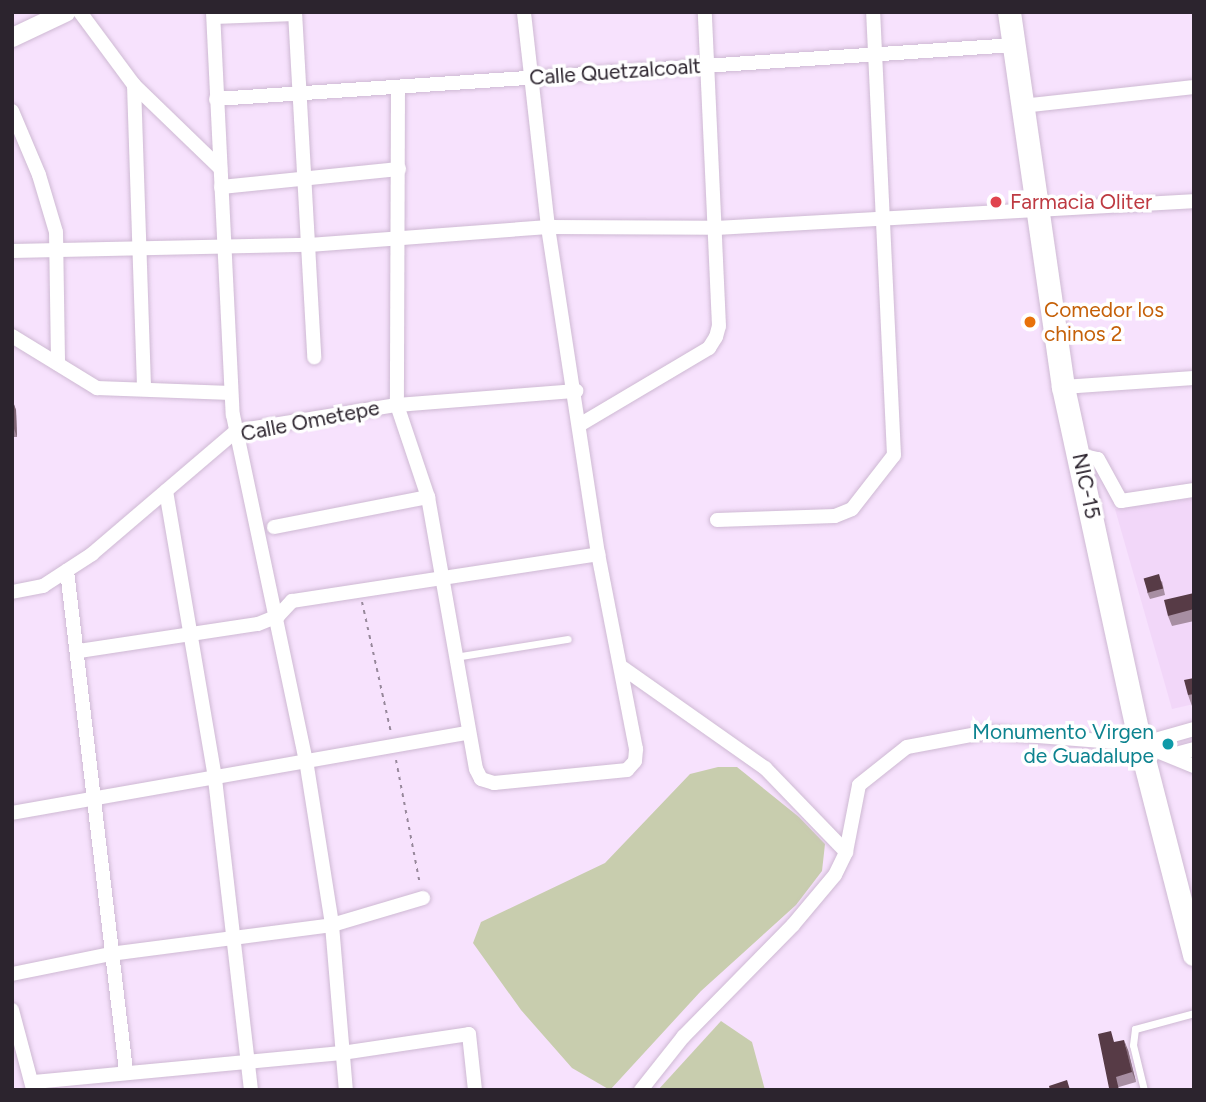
<!DOCTYPE html>
<html>
<head>
<meta charset="utf-8">
<style>
  body { margin:0 }
  #map { position:relative; width:1206px; height:1102px; overflow:hidden; background:#f7e2fd; font-family:Figtree,sans-serif }
  div>[style] { position:absolute }
  .built>* { inset:0; background:#f2d7f9 }
  .green>* { inset:0; background:#c8cdae }
  .path>* { height:2px; margin-top:-1px; transform-origin:0; background:repeating-linear-gradient(90deg,#97889b 0 3.5px,transparent 0 8.5px) }
  .roads { filter:drop-shadow(0 0 2px #ceb9d3) drop-shadow(0 0 2px #ceb9d3) }
  .service>* { height:7px; margin:-3.5px; padding:0 3.5px; transform-origin:3.5px; border-radius:3.5px; background:#fff }
  .minor>* { height:14px; margin:-7px; padding:0 7px; transform-origin:7px; border-radius:7px; background:#fff }
  .secondary>* { height:19px; margin:-9.5px; padding:0 9.5px; transform-origin:9.5px; border-radius:9.5px; background:#fff }
  .trunk>* { height:23px; margin:-11.5px; padding:0 11.5px; transform-origin:11.5px; border-radius:11.5px; background:#fff }
  .wall>* { inset:0; background:#a78ea2 }
  .shaded-wall>* { inset:0; background:#876d7d }
  .building>* { inset:0; background:#573b46; transform-origin:0 0 }
  .dots>* { width:19px; height:19px; translate:-50% -50%; box-sizing:border-box; border:4px solid #fff; border-radius:50% }
  span { translate:-50% -50%; white-space:nowrap; text-align:center; line-height:1.15; -webkit-text-stroke:7px #fff; paint-order:stroke }
  .street-label { font-size:21px; color:#2c242e }
  .health-label { font-size:21px; color:#be3a42 }
  .left { translate:0 -50%; text-align:left }
  .food-label { font-size:21px; color:#c56008 }
  .culture-label { font-size:21px; color:#0d838f }
  .right { translate:-100% -50%; text-align:right }
  .frame { position:absolute; inset:0; border:14px solid #2c242e; pointer-events:none }
</style>
</head>
<body>
<div id="map">
  <div class="built">
    <i style="clip-path:polygon(1194px 498px,1194px 704px,1172px 709px,1115px 509px)"></i>
  </div>
  <div class="green">
    <i style="clip-path:polygon(718px 767px,737px 767px,799px 817px,825px 844px,822px 871px,796px 905px,701px 991px,610px 1090px,572px 1068px,521px 1010px,473px 943px,481px 922px,605px 863px,690px 774px)"></i>
    <i style="clip-path:polygon(721px 1021px,752px 1042px,765px 1090px,658px 1090px)"></i>
  </div>
  <div class="path">
    <i style="left:362px;top:602px;width:134px;rotate:77.5deg"></i>
    <i style="left:396px;top:760px;width:127px;rotate:79.1deg"></i>
  </div>
  <div class="roads">
    <div class="service">
      <i style="left:455px;top:657px;width:114px;rotate:-9.1deg"></i>
      <i style="left:1144px;top:1090px;width:46px;rotate:-103.7deg"></i>
      <i style="left:1133px;top:1045px;width:16px;rotate:-83deg"></i>
      <i style="left:1135px;top:1029px;width:61px;rotate:-15.2deg"></i>
    </div>
    <div class="minor">
      <i style="left:80px;top:12px;width:91px;rotate:53.5deg"></i>
      <i style="left:134px;top:85px;width:120px;rotate:44deg"></i>
      <i style="left:213px;top:12px;width:403px;rotate:87.2deg"></i>
      <i style="left:233px;top:415px;width:353px;rotate:78.1deg"></i>
      <i style="left:306px;top:760px;width:167px;rotate:81deg"></i>
      <i style="left:332px;top:925px;width:166px;rotate:85.2deg"></i>
      <i style="left:295px;top:12px;width:346px;rotate:86.8deg"></i>
      <i style="left:214px;top:17px;width:81px;rotate:-2.1deg"></i>
      <i style="left:134px;top:85px;width:303px;rotate:88.1deg"></i>
      <i style="left:398px;top:87px;width:318px;rotate:90.2deg"></i>
      <i style="left:397px;top:405px;width:97px;rotate:71.4deg"></i>
      <i style="left:428px;top:497px;width:276px;rotate:80deg"></i>
      <i style="left:476px;top:769px;width:11px;rotate:63deg"></i>
      <i style="left:481px;top:779px;width:14px;rotate:17deg"></i>
      <i style="left:494px;top:783px;width:134px;rotate:-5.6deg"></i>
      <i style="left:627px;top:770px;width:12px;rotate:-48deg"></i>
      <i style="left:635px;top:761px;width:12px;rotate:-85deg"></i>
      <i style="left:636px;top:749px;width:199px;rotate:-101deg"></i>
      <i style="left:598px;top:554px;width:331px;rotate:-98.7deg"></i>
      <i style="left:548px;top:227px;width:216px;rotate:-96.4deg"></i>
      <i style="left:216px;top:99px;width:800px;rotate:-3.87deg"></i>
      <i style="left:1022px;top:106px;width:173px;rotate:-6.3deg"></i>
      <i style="left:12px;top:111px;width:69px;rotate:67.1deg"></i>
      <i style="left:39px;top:175px;width:59px;rotate:73.4deg"></i>
      <i style="left:56px;top:232px;width:132px;rotate:89.1deg"></i>
      <i style="left:221px;top:187px;width:179px;rotate:-5.8deg"></i>
      <i style="left:12px;top:251px;width:297px;rotate:-1.2deg"></i>
      <i style="left:309px;top:245px;width:240px;rotate:-4.3deg"></i>
      <i style="left:548px;top:227px;width:166px;rotate:0.3deg"></i>
      <i style="left:714px;top:228px;width:481px;rotate:-3.2deg"></i>
      <i style="left:12px;top:336px;width:100px;rotate:31.5deg"></i>
      <i style="left:97px;top:388px;width:134px;rotate:2.1deg"></i>
      <i style="left:1063px;top:387px;width:131px;rotate:-3.9deg"></i>
      <i style="left:581px;top:424px;width:149px;rotate:-30.7deg"></i>
      <i style="left:709px;top:348px;width:13px;rotate:-58deg"></i>
      <i style="left:716px;top:337px;width:11px;rotate:-75deg"></i>
      <i style="left:719px;top:326px;width:314px;rotate:-92.6deg"></i>
      <i style="left:1080px;top:455px;width:18px;rotate:13deg"></i>
      <i style="left:1098px;top:459px;width:48px;rotate:61.3deg"></i>
      <i style="left:1121px;top:501px;width:74px;rotate:-8.6deg"></i>
      <i style="left:166px;top:491px;width:292px;rotate:80.3deg"></i>
      <i style="left:215px;top:779px;width:313px;rotate:83.4deg"></i>
      <i style="left:717px;top:520px;width:118px;rotate:-1.9deg"></i>
      <i style="left:835px;top:516px;width:18px;rotate:-22deg"></i>
      <i style="left:852px;top:509px;width:68px;rotate:-52.1deg"></i>
      <i style="left:894px;top:455px;width:443px;rotate:-92.7deg"></i>
      <i style="left:274px;top:527px;width:157px;rotate:-11deg"></i>
      <i style="left:67px;top:571px;width:503px;rotate:83.27deg"></i>
      <i style="left:12px;top:592px;width:32px;rotate:-11deg"></i>
      <i style="left:43px;top:586px;width:59px;rotate:-33.1deg"></i>
      <i style="left:92px;top:554px;width:189px;rotate:-40.5deg"></i>
      <i style="left:236px;top:431px;width:163px;rotate:-9.2deg"></i>
      <i style="left:397px;top:405px;width:180px;rotate:-4.5deg"></i>
      <i style="left:79px;top:651px;width:181px;rotate:-8.6deg"></i>
      <i style="left:258px;top:624px;width:22px;rotate:-22deg"></i>
      <i style="left:278px;top:616px;width:21px;rotate:-47deg"></i>
      <i style="left:292px;top:601px;width:310px;rotate:-8.7deg"></i>
      <i style="left:623px;top:668px;width:174px;rotate:35.2deg"></i>
      <i style="left:765px;top:768px;width:117px;rotate:46deg"></i>
      <i style="left:1141px;top:744px;width:55px;rotate:-15.8deg"></i>
      <i style="left:1172px;top:755px;width:23px;rotate:-15deg"></i>
      <i style="left:12px;top:813px;width:462px;rotate:-10deg"></i>
      <i style="left:12px;top:974px;width:100px;rotate:-11.5deg"></i>
      <i style="left:110px;top:954px;width:224px;rotate:-7.4deg"></i>
      <i style="left:332px;top:925px;width:95px;rotate:-16.5deg"></i>
      <i style="left:12px;top:1010px;width:82px;rotate:75.1deg"></i>
      <i style="left:34px;top:1082px;width:309px;rotate:-5.4deg"></i>
      <i style="left:342px;top:1053px;width:128px;rotate:-8.5deg"></i>
      <i style="left:469px;top:1034px;width:56px;rotate:83.9deg"></i>
      <i style="left:641px;top:1090px;width:68px;rotate:-51.6deg"></i>
      <i style="left:683px;top:1037px;width:157px;rotate:-45.5deg"></i>
      <i style="left:793px;top:925px;width:65px;rotate:-50deg"></i>
      <i style="left:835px;top:875px;width:25px;rotate:-64deg"></i>
      <i style="left:846px;top:852px;width:68px;rotate:-79deg"></i>
      <i style="left:859px;top:785px;width:61px;rotate:-38.4deg"></i>
      <i style="left:907px;top:747px;width:81px;rotate:-10.6deg"></i>
      <i style="left:987px;top:732px;width:153px;rotate:4.5deg"></i>
      <i style="left:1140px;top:744px;width:58px;rotate:22.2deg"></i>
    </div>
    <div class="secondary">
      <i style="left:12px;top:37px;width:59px;rotate:-25.3deg"></i>
    </div>
    <div class="trunk">
      <i style="left:1009px;top:12px;width:379px;rotate:81.8deg"></i>
      <i style="left:1063px;top:387px;width:365px;rotate:77.8deg"></i>
      <i style="left:1140px;top:744px;width:217px;rotate:75.6deg"></i>
    </div>
  </div>
  <div class="wall">
    <i style="clip-path:polygon(12px 399px,16px 410px,17px 437px,12px 437px)"></i>
    <i style="clip-path:polygon(1162px 581px,1165px 595px,1150px 599px,1147px 592px)"></i>
    <i style="clip-path:polygon(1194px 593px,1194px 621px,1172px 626px,1168px 616px)"></i>
    <i style="clip-path:polygon(1194px 678px,1194px 705px,1192px 706px,1188px 695px)"></i>
    <i style="clip-path:polygon(1115px 1042px,1128px 1050px,1136px 1082px,1119px 1087px,1109px 1088px)"></i>
  </div>
  <div class="shaded-wall">
    <i style="clip-path:polygon(12px 399px,16px 410px,17px 437px,13px 426px)"></i>
    <i style="clip-path:polygon(1124px 1040px,1128px 1050px,1136px 1082px,1132px 1072px)"></i>
  </div>
  <div class="building">
    <i style="left:1159px;top:574px;width:15px;height:16px;rotate:74deg"></i>
    <i style="clip-path:polygon(1194px 593px,1194px 609px,1168px 616px,1164px 600px)"></i>
    <i style="clip-path:polygon(1194px 678px,1194px 694px,1188px 695px,1184px 680px)"></i>
    <i style="clip-path:polygon(1111px 1031px,1114px 1042px,1124px 1040px,1132px 1072px,1116px 1077px,1119px 1090px,1104px 1090px,1109px 1088px,1098px 1034px)"></i>
    <i style="clip-path:polygon(1067px 1080px,1070px 1090px,1050px 1090px,1049px 1086px)"></i>
  </div>
  <div class="dots">
    <i style="left:996px;top:202px;background:#e0444e"></i>
    <i style="left:1030px;top:322px;background:#e8710a"></i>
    <i style="left:1168px;top:744px;background:#0f9aa8"></i>
  </div>
  <div class="street-label">
    <span style="left:615px;top:72px;rotate:-4deg">Calle Quetzalcoalt</span>
    <span style="left:310px;top:421px;rotate:-11deg">Calle Ometepe</span>
    <span style="left:1086px;top:486px;rotate:78deg">NIC-15</span>
  </div>
  <div class="health-label">
    <span class="left" style="left:1010px;top:202px">Farmacia Oliter</span>
  </div>
  <div class="food-label">
    <span class="left" style="left:1044px;top:322px">Comedor los<br>chinos 2</span>
  </div>
  <div class="culture-label">
    <span class="right" style="left:1154px;top:744px">Monumento Virgen<br>de Guadalupe</span>
  </div>
  <div class="frame"></div>
</div>
</body>
</html>
